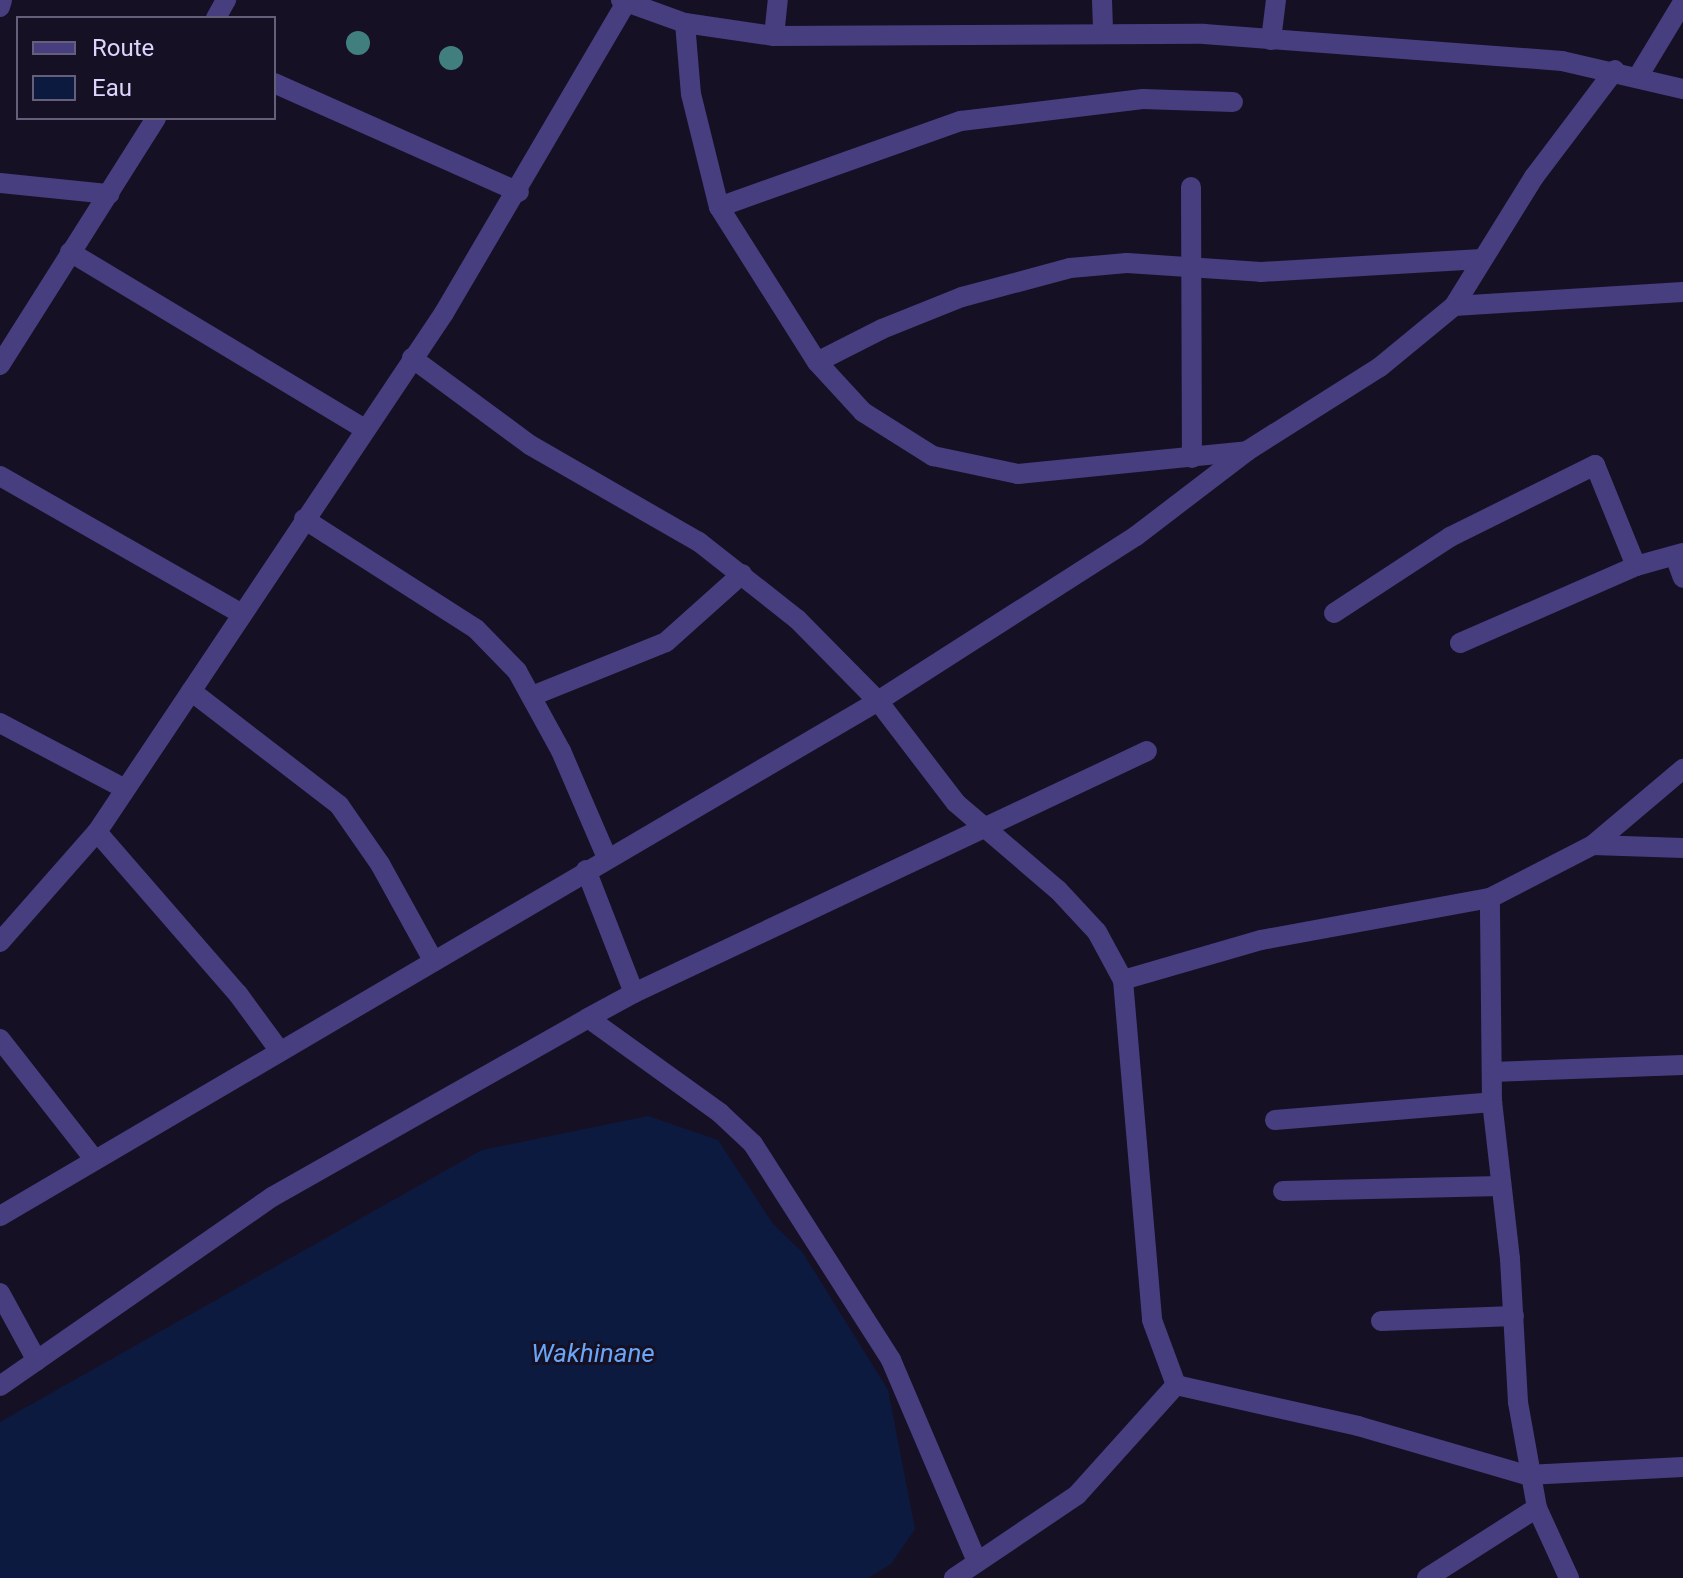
<!DOCTYPE html>
<html>
<head>
<meta charset="utf-8">
<style>
  body { margin:0 }
  #map { position:relative; width:1683px; height:1578px; overflow:hidden; background:#161024; font-family:Roboto,sans-serif }
  div>[style] { position:absolute }
  .water>* { inset:0; background:#0d1a40 }
  .minor>* { height:20px; margin:-10px; padding:0 10px; transform-origin:10px; border-radius:10px; background:#473e80 }
  .trees>* { width:24px; height:24px; margin:-12px; border-radius:50%; background:#417f7f }
  span { translate:-50% -50%; white-space:nowrap; text-align:center; line-height:1.15; -webkit-text-stroke:6px #161024; paint-order:stroke }
  .water-label { font-size:26px; color:#69a6f7; font-style:italic }
  .legend { position:absolute; left:16px; top:16px; width:260px; height:104px; box-sizing:border-box; background:#161024; border:2px solid #665f7b; margin:0; padding:10px 14px; list-style:none; font-size:24px; color:#ded5fd }
  .legend li { display:flex; align-items:center; gap:16px; height:40px }
  .legend b { width:40px; border:2px solid #665f7b }
</style>
</head>
<body>
<div id="map">
  <div class="water">
    <i style="clip-path:polygon(648px 1116px,718px 1140px,773px 1224px,803px 1253px,888px 1390px,915px 1529px,891px 1564px,868px 1578px,0 1578px,0 1422px,482px 1150px)"></i>
  </div>
  <div class="minor">
    <i style="left:621px;top:0;width:68px;rotate:19.8deg"></i>
    <i style="left:685px;top:23px;width:90px;rotate:8.3deg"></i>
    <i style="left:774px;top:36px;width:430px;rotate:-0.3deg"></i>
    <i style="left:1204px;top:34px;width:359px;rotate:4.3deg"></i>
    <i style="left:1562px;top:61px;width:124px;rotate:13deg"></i>
    <i style="left:1102px;top:0;width:31px;rotate:88deg"></i>
    <i style="left:0;top:7px;width:7px;rotate:-74deg"></i>
    <i style="left:216px;top:18px;width:21px;rotate:-61deg"></i>
    <i style="left:685px;top:23px;width:71px;rotate:85.2deg"></i>
    <i style="left:691px;top:94px;width:116px;rotate:76.1deg"></i>
    <i style="left:719px;top:207px;width:183px;rotate:57.7deg"></i>
    <i style="left:817px;top:362px;width:68px;rotate:47.4deg"></i>
    <i style="left:863px;top:412px;width:83px;rotate:32.2deg"></i>
    <i style="left:933px;top:456px;width:87px;rotate:12deg"></i>
    <i style="left:1018px;top:474px;width:230px;rotate:-5.7deg"></i>
    <i style="left:774px;top:36px;width:36px;rotate:-84deg"></i>
    <i style="left:1271px;top:40px;width:40px;rotate:-82.9deg"></i>
    <i style="left:1639px;top:75px;width:85px;rotate:-58.9deg"></i>
    <i style="left:274px;top:83px;width:268px;rotate:24deg"></i>
    <i style="left:0;top:183px;width:110px;rotate:5.8deg"></i>
    <i style="left:1191px;top:187px;width:271px;rotate:89.8deg"></i>
    <i style="left:719px;top:207px;width:257px;rotate:-19.6deg"></i>
    <i style="left:961px;top:121px;width:183px;rotate:-6.9deg"></i>
    <i style="left:1143px;top:99px;width:90px;rotate:1.9deg"></i>
    <i style="left:70px;top:252px;width:344px;rotate:31deg"></i>
    <i style="left:1454px;top:306px;width:229px;rotate:-3.5deg"></i>
    <i style="left:412px;top:358px;width:147px;rotate:36.4deg"></i>
    <i style="left:530px;top:445px;width:195px;rotate:29.9deg"></i>
    <i style="left:699px;top:542px;width:125px;rotate:38.2deg"></i>
    <i style="left:797px;top:619px;width:115px;rotate:45.4deg"></i>
    <i style="left:878px;top:701px;width:128px;rotate:52.6deg"></i>
    <i style="left:956px;top:803px;width:134px;rotate:40.5deg"></i>
    <i style="left:1058px;top:890px;width:57px;rotate:47.1deg"></i>
    <i style="left:1097px;top:932px;width:55px;rotate:61.6deg"></i>
    <i style="left:1123px;top:980px;width:341px;rotate:85.1deg"></i>
    <i style="left:1152px;top:1320px;width:69px;rotate:69.7deg"></i>
    <i style="left:817px;top:362px;width:73px;rotate:-26.9deg"></i>
    <i style="left:882px;top:329px;width:86px;rotate:-21.8deg"></i>
    <i style="left:962px;top:297px;width:112px;rotate:-15deg"></i>
    <i style="left:1070px;top:268px;width:57px;rotate:-5deg"></i>
    <i style="left:1127px;top:263px;width:134px;rotate:3.8deg"></i>
    <i style="left:1261px;top:272px;width:221px;rotate:-3.4deg"></i>
    <i style="left:0;top:365px;width:292px;rotate:-57.7deg"></i>
    <i style="left:0;top:476px;width:279px;rotate:29.7deg"></i>
    <i style="left:304px;top:519px;width:204px;rotate:32.6deg"></i>
    <i style="left:476px;top:629px;width:59px;rotate:45.7deg"></i>
    <i style="left:517px;top:671px;width:91px;rotate:61.2deg"></i>
    <i style="left:561px;top:751px;width:116px;rotate:66.7deg"></i>
    <i style="left:1675px;top:556px;width:23px;rotate:70deg"></i>
    <i style="left:1334px;top:613px;width:139px;rotate:-33.2deg"></i>
    <i style="left:1450px;top:537px;width:162px;rotate:-26.4deg"></i>
    <i style="left:1595px;top:465px;width:109px;rotate:67.9deg"></i>
    <i style="left:1460px;top:643px;width:192px;rotate:-23.6deg"></i>
    <i style="left:1636px;top:566px;width:49px;rotate:-15.5deg"></i>
    <i style="left:191px;top:691px;width:187px;rotate:37.6deg"></i>
    <i style="left:339px;top:805px;width:72px;rotate:55.2deg"></i>
    <i style="left:380px;top:864px;width:110px;rotate:61.1deg"></i>
    <i style="left:532px;top:696px;width:144px;rotate:-21.9deg"></i>
    <i style="left:666px;top:642px;width:102px;rotate:-41.8deg"></i>
    <i style="left:0;top:723px;width:141px;rotate:27.8deg"></i>
    <i style="left:97px;top:832px;width:215px;rotate:49deg"></i>
    <i style="left:238px;top:994px;width:69px;rotate:53.8deg"></i>
    <i style="left:1593px;top:845px;width:90px;rotate:1.9deg"></i>
    <i style="left:586px;top:870px;width:132px;rotate:68.7deg"></i>
    <i style="left:634px;top:993px;width:52px;rotate:151.5deg"></i>
    <i style="left:0;top:942px;width:147px;rotate:-48.6deg"></i>
    <i style="left:97px;top:832px;width:624px;rotate:-56.23deg"></i>
    <i style="left:444px;top:313px;width:363px;rotate:-59.6deg"></i>
    <i style="left:1123px;top:980px;width:144px;rotate:-16.2deg"></i>
    <i style="left:1261px;top:940px;width:233px;rotate:-10.4deg"></i>
    <i style="left:634px;top:993px;width:567px;rotate:-25.25deg"></i>
    <i style="left:0;top:1039px;width:152px;rotate:51.9deg"></i>
    <i style="left:1492px;top:1072px;width:191px;rotate:-2.1deg"></i>
    <i style="left:1275px;top:1120px;width:218px;rotate:-4.7deg"></i>
    <i style="left:1283px;top:1191px;width:218px;rotate:-1.3deg"></i>
    <i style="left:0;top:1216px;width:1018px;rotate:-30.39deg"></i>
    <i style="left:878px;top:701px;width:306px;rotate:-32.6deg"></i>
    <i style="left:1136px;top:536px;width:140px;rotate:-37.4deg"></i>
    <i style="left:1247px;top:451px;width:157px;rotate:-32.3deg"></i>
    <i style="left:1380px;top:367px;width:96px;rotate:-39.5deg"></i>
    <i style="left:1454px;top:306px;width:152px;rotate:-58.2deg"></i>
    <i style="left:1534px;top:177px;width:134px;rotate:-52.9deg"></i>
    <i style="left:0;top:1293px;width:77px;rotate:61.4deg"></i>
    <i style="left:1381px;top:1321px;width:133px;rotate:-2.2deg"></i>
    <i style="left:0;top:1386px;width:331px;rotate:-34.8deg"></i>
    <i style="left:272px;top:1197px;width:363px;rotate:-29.5deg"></i>
    <i style="left:588px;top:1018px;width:163px;rotate:35.7deg"></i>
    <i style="left:720px;top:1113px;width:45px;rotate:43.2deg"></i>
    <i style="left:753px;top:1144px;width:256px;rotate:57.4deg"></i>
    <i style="left:891px;top:1360px;width:220px;rotate:66.9deg"></i>
    <i style="left:954px;top:1578px;width:148px;rotate:-34deg"></i>
    <i style="left:1077px;top:1495px;width:148px;rotate:-48deg"></i>
    <i style="left:1176px;top:1385px;width:187px;rotate:12.7deg"></i>
    <i style="left:1358px;top:1426px;width:176px;rotate:16.2deg"></i>
    <i style="left:1527px;top:1475px;width:156px;rotate:-2.9deg"></i>
    <i style="left:1427px;top:1578px;width:130px;rotate:-32.5deg"></i>
    <i style="left:1569px;top:1578px;width:77px;rotate:-114.6deg"></i>
    <i style="left:1537px;top:1508px;width:108px;rotate:-100.2deg"></i>
    <i style="left:1518px;top:1402px;width:143px;rotate:-93.2deg"></i>
    <i style="left:1510px;top:1259px;width:158px;rotate:-96.5deg"></i>
    <i style="left:1492px;top:1102px;width:204px;rotate:-90.6deg"></i>
    <i style="left:1490px;top:898px;width:116px;rotate:-27.2deg"></i>
    <i style="left:1593px;top:845px;width:118px;rotate:-40.2deg"></i>
  </div>
  <div class="trees">
    <i style="left:358px;top:43px"></i>
    <i style="left:451px;top:58px"></i>
  </div>
  <div class="water-label">
    <span style="left:593px;top:1354px">Wakhinane</span>
  </div>
  <ul class="legend">
  <li><b style="height:10px;background:#473e80"></b>Route</li>
  <li><b style="height:22px;background:#0d1a40"></b>Eau</li>
  </ul>
</div>
</body>
</html>
